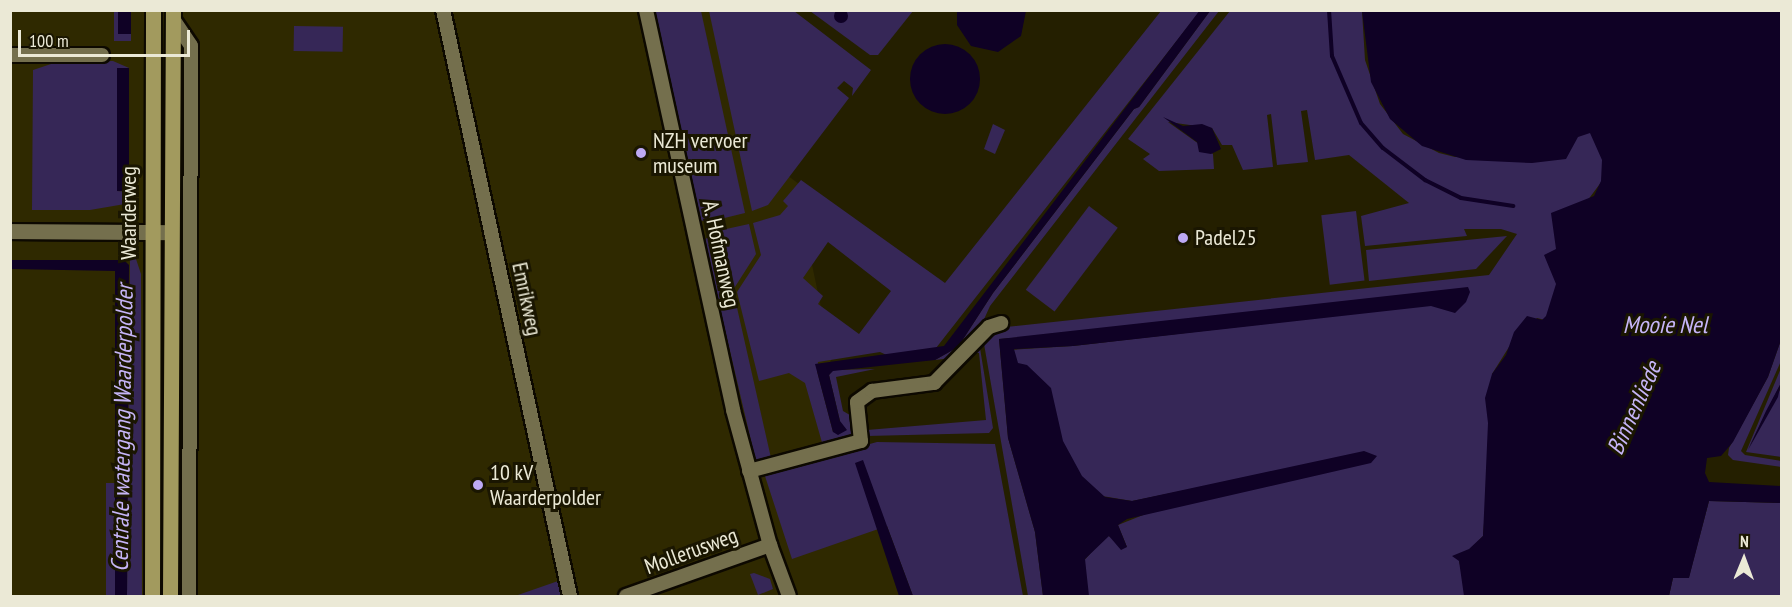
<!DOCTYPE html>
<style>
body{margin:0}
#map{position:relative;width:1792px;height:607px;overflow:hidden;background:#241f00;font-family:"PT Sans Narrow",sans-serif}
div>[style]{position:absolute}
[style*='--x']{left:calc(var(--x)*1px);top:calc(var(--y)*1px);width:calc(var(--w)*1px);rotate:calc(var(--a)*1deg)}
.built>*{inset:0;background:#2f2900}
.green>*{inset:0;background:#362757;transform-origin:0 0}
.water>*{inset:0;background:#0f0125;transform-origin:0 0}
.round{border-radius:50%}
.stream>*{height:4px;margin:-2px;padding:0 2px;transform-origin:2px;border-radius:2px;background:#0f0125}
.roads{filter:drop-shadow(2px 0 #0d0900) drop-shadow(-2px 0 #0d0900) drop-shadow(0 2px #0d0900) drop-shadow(0 -2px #0d0900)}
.street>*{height:14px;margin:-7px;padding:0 7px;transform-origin:7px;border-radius:7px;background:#746f4d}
.secondary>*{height:15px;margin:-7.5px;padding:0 7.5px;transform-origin:7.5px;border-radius:7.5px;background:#746f4d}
.primary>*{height:15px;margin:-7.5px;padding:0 7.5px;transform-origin:7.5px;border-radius:7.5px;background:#a29a5e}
.dots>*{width:16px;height:16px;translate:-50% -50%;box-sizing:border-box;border:3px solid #1a1601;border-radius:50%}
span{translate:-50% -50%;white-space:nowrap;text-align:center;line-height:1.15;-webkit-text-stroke:6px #1a1601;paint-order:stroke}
.poi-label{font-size:22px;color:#ebe9d6}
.left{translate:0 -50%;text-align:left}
.street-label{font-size:22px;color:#ebe9d6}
.water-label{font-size:24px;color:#c6b5f7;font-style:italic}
.frame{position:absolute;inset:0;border:12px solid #ebe9d6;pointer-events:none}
.north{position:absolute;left:1714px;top:529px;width:60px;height:60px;-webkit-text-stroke:4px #1a1601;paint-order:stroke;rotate:1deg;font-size:16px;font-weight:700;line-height:24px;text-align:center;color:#ebe9d6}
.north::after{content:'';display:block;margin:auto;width:21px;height:27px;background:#ebe9d6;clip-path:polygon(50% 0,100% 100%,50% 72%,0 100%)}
.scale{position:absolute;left:18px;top:30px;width:172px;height:27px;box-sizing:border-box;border:3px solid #ebe9d6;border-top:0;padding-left:8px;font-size:18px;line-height:21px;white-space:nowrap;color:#ebe9d6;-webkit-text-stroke:4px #1a1601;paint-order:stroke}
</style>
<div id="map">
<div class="built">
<i style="clip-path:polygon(10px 11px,752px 11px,787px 175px,799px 184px,797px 194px,832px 359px,824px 372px,904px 596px,11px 596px)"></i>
</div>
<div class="green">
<i style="clip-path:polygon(114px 11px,118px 11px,118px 34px,131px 34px,131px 41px,114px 41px)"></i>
<i style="clip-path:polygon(653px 11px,701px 11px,745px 213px,708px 222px,699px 220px)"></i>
<i style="clip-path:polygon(709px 11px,794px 11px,871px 70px,852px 96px,853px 88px,844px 81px,837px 88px,849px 98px,768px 205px,752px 211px)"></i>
<i style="clip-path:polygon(810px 11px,913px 11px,878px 55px,870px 55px)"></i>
<i style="clip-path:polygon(evenodd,1161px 11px,1200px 11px,936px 348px,891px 357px,880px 352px,818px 362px,817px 371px,833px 432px,840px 421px,829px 375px,833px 370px,875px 369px,836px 377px,843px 411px,855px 418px,854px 436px,823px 446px,805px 383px,789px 373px,759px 381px,737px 292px,761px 255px,753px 223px,780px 215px,788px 206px,783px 201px,801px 180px,945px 283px,1161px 11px,828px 242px,891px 291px,859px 334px,818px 304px,823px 296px,803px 278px,828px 242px)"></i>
<i style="clip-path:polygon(1210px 11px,1219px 11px,990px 306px,981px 326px,951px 358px,935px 360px,958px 347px,993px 293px,1134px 109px,1139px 107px)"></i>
<i style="clip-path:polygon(1230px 11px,1362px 11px,1365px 60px,1380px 104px,1403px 134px,1439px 153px,1455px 157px,1532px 159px,1589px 131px,1607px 153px,1602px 181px,1564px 232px,1561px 282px,1545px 320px,1537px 318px,1509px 347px,1492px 374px,1493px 408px,1483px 536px,1459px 561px,1468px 596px,1088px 596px,1080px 565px,1107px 535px,1127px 547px,1118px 525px,1226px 482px,1132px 501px,1096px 495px,1079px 479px,1010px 350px,1073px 346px,1419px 306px,999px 339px,1008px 438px,1035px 532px,1043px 596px,1028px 596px,984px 344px,984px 338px,997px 328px,1489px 275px,1517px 234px,1501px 229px,1464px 229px,1467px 236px,1365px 246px,1361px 216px,1409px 203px,1349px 155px,1315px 160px,1307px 110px,1301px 111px,1308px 162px,1277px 165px,1271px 114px,1267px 115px,1273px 167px,1243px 170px,1232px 145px,1222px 145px,1212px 128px,1168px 122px,1213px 154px,1214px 169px,1159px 171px,1143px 159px,1150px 154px,1128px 139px)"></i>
<i style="left:294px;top:26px;width:49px;height:25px;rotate:1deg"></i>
<i style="clip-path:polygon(113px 61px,129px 68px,117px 68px,117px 191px,128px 192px,125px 204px,90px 210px,32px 210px,33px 70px,57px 62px)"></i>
<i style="clip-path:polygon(993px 124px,1005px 130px,995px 154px,984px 149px)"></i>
<i style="left:1089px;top:206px;width:36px;height:105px;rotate:37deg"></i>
<i style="left:1356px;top:211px;width:70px;height:35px;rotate:83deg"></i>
<i style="clip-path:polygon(749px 224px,756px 254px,733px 290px,771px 458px,756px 462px,704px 240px,717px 231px)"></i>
<i style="clip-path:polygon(1507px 236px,1476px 269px,1369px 281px,1366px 250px)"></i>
<i style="clip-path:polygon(130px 256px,136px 259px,141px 274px,142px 596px,127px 596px)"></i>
<i style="clip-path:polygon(1781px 340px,1781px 361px,1741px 451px,1745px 455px,1781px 461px,1781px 467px,1733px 460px,1728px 455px,1729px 448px,1768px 377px)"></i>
<i style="clip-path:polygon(979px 342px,993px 428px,989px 433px,867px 436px,867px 430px,986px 420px,979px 353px,968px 353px)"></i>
<i style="clip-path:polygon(1781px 368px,1781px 383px,1748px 449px,1781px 388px,1781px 457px,1746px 452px)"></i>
<i style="clip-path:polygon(877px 442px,995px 444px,1023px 596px,913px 596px,887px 526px,792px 559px,764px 473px)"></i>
<i style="left:106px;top:483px;width:10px;height:113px"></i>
<i style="clip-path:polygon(1709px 501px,1781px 503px,1781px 596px,1669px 596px,1673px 578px,1689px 577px)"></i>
<i style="clip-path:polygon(754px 573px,770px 579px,773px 589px,758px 595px,750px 574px)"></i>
<i style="clip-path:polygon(561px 580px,565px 596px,515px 596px)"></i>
</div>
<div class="water">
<i class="round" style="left:834px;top:9px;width:14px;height:14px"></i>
<i style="clip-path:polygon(1200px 10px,1210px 11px,1139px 107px,1134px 109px,993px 293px,958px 347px,935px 360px,833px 371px,829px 375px,840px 421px,847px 430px,838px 435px,833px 432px,815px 364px,944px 346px)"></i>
<i style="left:118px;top:11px;width:13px;height:23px"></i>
<i style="clip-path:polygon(1026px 11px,1021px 36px,998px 52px,971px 46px,957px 25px,957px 11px)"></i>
<i style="clip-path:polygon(1362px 11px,1781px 11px,1781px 340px,1768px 377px,1733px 442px,1721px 456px,1707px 458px,1705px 473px,1709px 482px,1781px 486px,1781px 503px,1709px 501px,1689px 578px,1673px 578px,1669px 596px,1464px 596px,1459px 561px,1452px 556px,1469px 549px,1483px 536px,1488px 423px,1485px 398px,1492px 374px,1506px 355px,1514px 332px,1527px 316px,1542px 320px,1546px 316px,1556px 284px,1544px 255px,1556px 249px,1551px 213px,1594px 196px,1601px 181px,1602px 160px,1590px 133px,1578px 137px,1566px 159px,1532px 163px,1466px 160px,1422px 146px,1390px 119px,1371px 82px)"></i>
<i class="round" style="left:910px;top:44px;width:70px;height:70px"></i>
<i style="left:117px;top:68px;width:12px;height:123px"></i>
<i style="clip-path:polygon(1163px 117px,1183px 126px,1202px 124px,1212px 128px,1221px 149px,1211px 154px,1199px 152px,1197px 142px)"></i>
<i style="clip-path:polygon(11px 260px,124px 260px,129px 265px,127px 596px,115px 596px,115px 271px,11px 269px)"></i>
<i style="clip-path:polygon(1468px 287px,1470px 292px,1466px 302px,1455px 313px,1431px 306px,1073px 346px,1014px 349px,1018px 363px,1027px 365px,1051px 388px,1063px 441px,1082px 476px,1105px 497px,1132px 501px,1364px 451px,1377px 456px,1371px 463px,1127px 519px,1118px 525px,1127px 547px,1121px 550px,1109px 536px,1085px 559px,1089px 596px,1043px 596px,1035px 532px,1008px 438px,999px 339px)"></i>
<i style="clip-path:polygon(1781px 383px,1778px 397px,1748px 450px,1766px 411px)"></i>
<i style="clip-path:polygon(863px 460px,887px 526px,913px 596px,899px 596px,855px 463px)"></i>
</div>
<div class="stream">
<i style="--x:1329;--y:10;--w:46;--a:86.3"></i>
<i style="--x:1332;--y:56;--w:73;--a:66.6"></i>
<i style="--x:1361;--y:123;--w:33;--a:49"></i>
<i style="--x:1383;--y:148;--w:53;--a:37.3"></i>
<i style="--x:1425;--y:180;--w:40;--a:26.6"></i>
<i style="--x:1461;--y:198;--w:53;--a:8.7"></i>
</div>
<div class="roads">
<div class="street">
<i style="--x:443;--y:10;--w:600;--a:77.77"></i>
<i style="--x:646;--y:10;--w:409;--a:77.7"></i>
<i style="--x:733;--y:410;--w:140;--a:74.7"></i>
<i style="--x:770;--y:545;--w:54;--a:69.6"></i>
<i style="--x:173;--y:19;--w:32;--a:56"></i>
<i style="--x:191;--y:46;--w:550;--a:90.21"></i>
<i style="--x:10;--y:55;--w:92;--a:0"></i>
<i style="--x:749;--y:471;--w:116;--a:-15"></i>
<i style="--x:861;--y:441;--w:39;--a:-96"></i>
<i style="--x:857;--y:402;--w:19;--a:-36"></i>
<i style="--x:872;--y:391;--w:63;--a:-7.4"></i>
<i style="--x:934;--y:383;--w:78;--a:-45.5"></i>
<i style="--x:989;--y:327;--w:13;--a:-18"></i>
<i style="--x:626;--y:596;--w:153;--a:-19.5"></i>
</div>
<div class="secondary">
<i style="--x:10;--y:231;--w:161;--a:0.4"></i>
</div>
<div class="primary">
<i style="--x:152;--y:596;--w:586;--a:-89.9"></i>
<i style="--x:170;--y:596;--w:586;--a:-89.71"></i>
</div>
</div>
<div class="dots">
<i style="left:641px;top:153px;background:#bda9f5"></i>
<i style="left:1183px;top:238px;background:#bda9f5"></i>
<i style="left:478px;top:485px;background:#bda9f5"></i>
</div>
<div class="poi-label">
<span class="left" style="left:653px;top:153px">NZH vervoer<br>museum</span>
<span class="left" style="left:1195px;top:238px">Padel25</span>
<span class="left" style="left:490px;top:485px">10 kV<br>Waarderpolder</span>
</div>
<div class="street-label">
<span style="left:129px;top:213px;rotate:-90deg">Waarderweg</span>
<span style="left:721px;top:254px;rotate:78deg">A. Hofmanweg</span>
<span style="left:527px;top:299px;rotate:78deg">Emrikweg</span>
<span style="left:691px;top:551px;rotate:-20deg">Mollerusweg</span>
</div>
<div class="water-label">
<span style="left:1665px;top:325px">Mooie Nel</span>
<span style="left:1634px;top:408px;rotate:-66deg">Binnenliede</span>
<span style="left:122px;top:428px;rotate:-89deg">Centrale watergang Waarderpolder</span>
</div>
<div class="frame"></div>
<div class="north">N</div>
<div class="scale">100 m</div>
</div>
